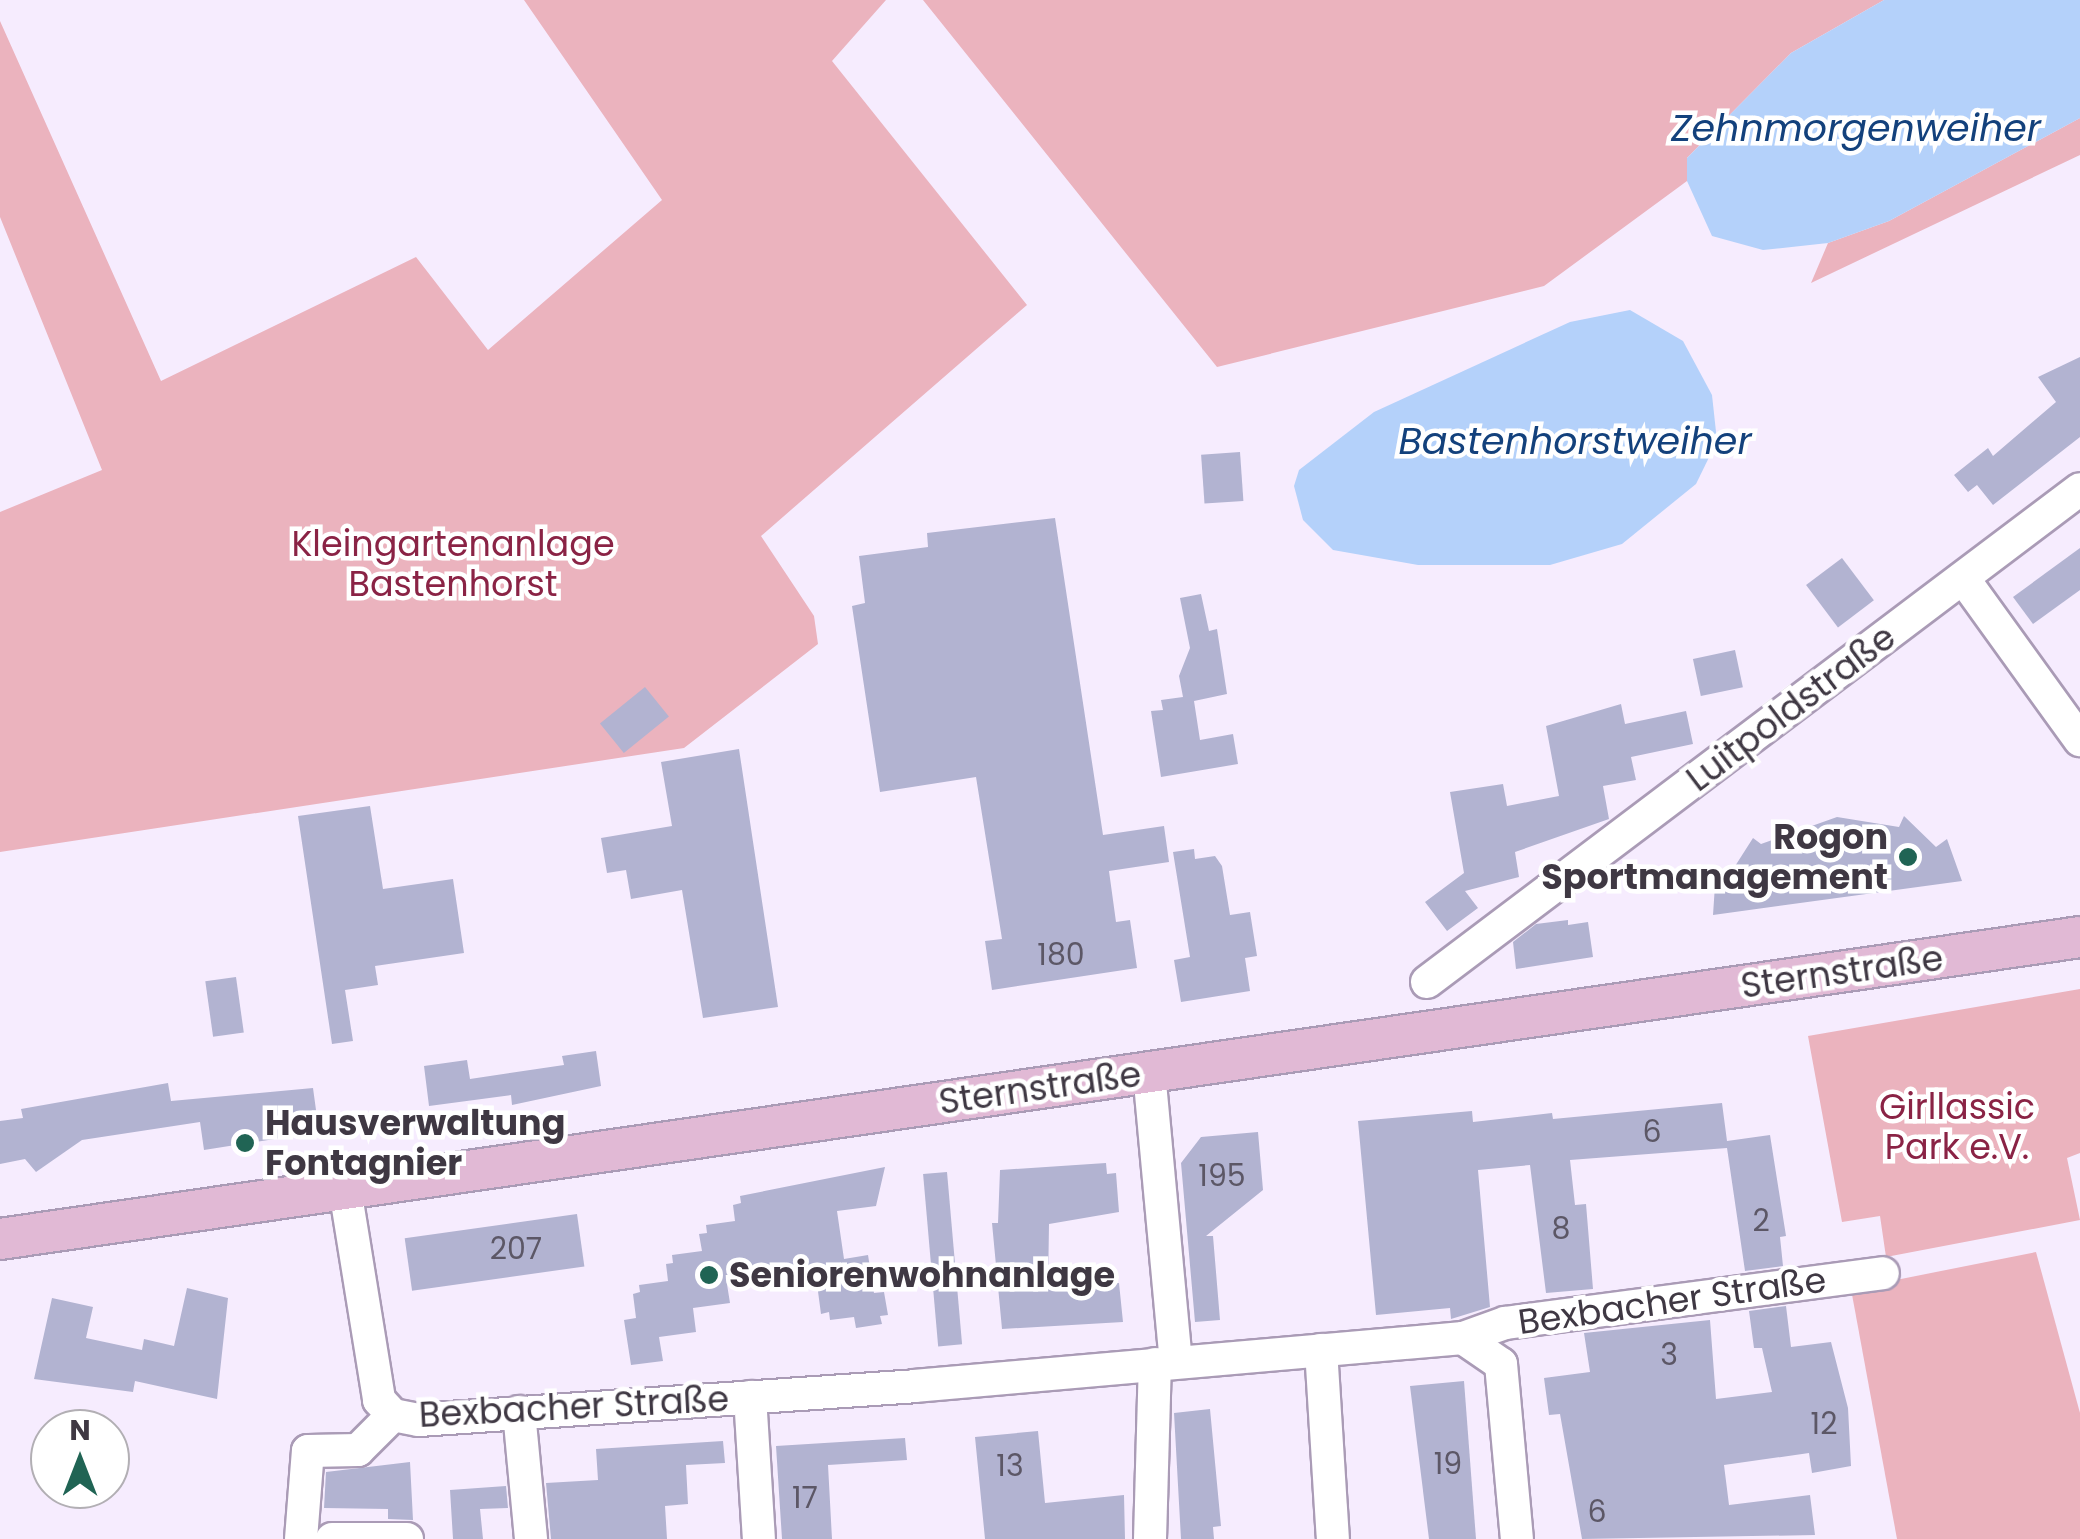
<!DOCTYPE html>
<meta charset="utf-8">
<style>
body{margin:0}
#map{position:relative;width:2080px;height:1539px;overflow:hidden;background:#f6ecfe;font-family:Poppins,sans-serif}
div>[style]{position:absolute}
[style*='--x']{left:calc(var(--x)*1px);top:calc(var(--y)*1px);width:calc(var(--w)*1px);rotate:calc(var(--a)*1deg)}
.green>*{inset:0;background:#ebb3be}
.water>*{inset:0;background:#b4d1fa}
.building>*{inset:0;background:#b2b3d1;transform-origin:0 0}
.roads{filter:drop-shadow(2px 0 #aa9bb6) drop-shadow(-2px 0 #aa9bb6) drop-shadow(0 2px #aa9bb6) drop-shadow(0 -2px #aa9bb6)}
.minor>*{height:32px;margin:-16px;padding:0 16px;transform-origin:16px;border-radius:16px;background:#fff}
.major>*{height:40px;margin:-20px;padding:0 20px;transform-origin:20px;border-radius:20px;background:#e1b9d5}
.dots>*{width:28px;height:28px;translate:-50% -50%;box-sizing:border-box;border:5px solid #fff;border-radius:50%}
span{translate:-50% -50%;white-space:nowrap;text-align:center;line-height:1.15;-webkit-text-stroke:9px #fff;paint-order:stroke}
.number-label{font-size:30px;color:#5c5766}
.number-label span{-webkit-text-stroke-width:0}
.park-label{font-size:35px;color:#8a2345}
.street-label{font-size:35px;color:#3f3843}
.poi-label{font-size:35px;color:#3f3843;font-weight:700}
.right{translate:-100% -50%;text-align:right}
.left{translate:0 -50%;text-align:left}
.water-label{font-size:38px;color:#13417c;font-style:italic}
.north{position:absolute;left:30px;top:1409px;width:100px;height:100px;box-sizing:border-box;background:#fff;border:2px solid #b2afb4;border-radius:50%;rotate:0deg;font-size:28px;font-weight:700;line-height:40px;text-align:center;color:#3f3843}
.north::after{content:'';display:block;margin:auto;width:35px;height:45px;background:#206454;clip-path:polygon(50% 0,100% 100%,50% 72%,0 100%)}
</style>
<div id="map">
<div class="green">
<i style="clip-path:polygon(524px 0,886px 0,832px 61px,1027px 305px,761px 536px,814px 616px,818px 644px,684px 748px,0 852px,0 512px,102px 470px,0 217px,0 21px,161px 381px,416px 257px,488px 350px,662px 200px)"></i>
<i style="clip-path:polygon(923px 0,1884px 0,1791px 53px,1687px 158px,1687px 181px,1544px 286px,1217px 367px)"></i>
<i style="clip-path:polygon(2080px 118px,2080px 155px,1811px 283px,1828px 243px,1889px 221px)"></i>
<i style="clip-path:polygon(2080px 989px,2080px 1153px,2067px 1158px,2080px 1220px,1886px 1257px,1880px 1216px,1842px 1222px,1808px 1036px)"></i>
<i style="clip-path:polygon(2036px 1252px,2080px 1413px,2080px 1539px,1897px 1539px,1851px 1289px)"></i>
</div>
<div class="water">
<i style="clip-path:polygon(1884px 0,2080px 0,2080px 118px,1889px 221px,1828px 243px,1763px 250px,1712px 236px,1687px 181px,1687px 158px,1791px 53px)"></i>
<i style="clip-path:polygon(1630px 310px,1683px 341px,1712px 395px,1717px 441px,1696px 484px,1622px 544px,1550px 565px,1418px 565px,1333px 550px,1303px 520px,1294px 486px,1299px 470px,1374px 412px,1570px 322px)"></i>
</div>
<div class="building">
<i style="clip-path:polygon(2080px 357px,2080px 437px,1993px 505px,1977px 485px,1968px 492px,1954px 475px,1988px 448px,1993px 456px,2056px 402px,2038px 377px)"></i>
<i style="left:1240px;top:452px;width:49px;height:39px;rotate:86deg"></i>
<i style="clip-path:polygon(1055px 518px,1103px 835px,1164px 826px,1169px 862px,1109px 871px,1116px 922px,1130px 920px,1137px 968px,992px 990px,985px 941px,1002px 939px,976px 777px,880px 792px,852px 606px,865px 603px,859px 556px,928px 547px,927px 533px)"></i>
<i style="clip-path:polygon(2080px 548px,2080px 590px,2033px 624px,2013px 597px)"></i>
<i style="left:1842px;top:558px;width:53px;height:45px;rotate:53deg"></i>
<i style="clip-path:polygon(1201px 594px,1209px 631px,1217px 629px,1227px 694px,1194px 701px,1200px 740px,1233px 734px,1238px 764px,1161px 777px,1151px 711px,1163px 710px,1161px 700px,1183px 697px,1179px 676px,1190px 648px,1180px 598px)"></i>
<i style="left:1735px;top:650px;width:38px;height:43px;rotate:78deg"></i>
<i style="left:645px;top:687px;width:38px;height:58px;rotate:51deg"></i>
<i style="clip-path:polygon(1621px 704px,1625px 724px,1686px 711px,1693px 744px,1631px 757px,1636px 780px,1603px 786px,1609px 819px,1515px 852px,1519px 877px,1465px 891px,1478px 908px,1447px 931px,1425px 902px,1464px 873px,1450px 792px,1503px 784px,1507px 806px,1559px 796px,1546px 726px)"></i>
<i style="clip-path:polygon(739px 749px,778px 1007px,703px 1018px,682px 890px,631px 899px,626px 870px,607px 873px,601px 838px,672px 826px,661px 762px)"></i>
<i style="clip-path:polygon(370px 806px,383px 889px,453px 879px,464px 953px,375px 966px,378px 985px,345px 990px,353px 1041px,332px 1044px,298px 816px)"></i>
<i style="clip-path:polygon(1904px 816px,1936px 847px,1947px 839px,1962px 881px,1713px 915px,1716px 870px,1730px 874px,1753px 838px,1761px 844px,1837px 817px,1899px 827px)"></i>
<i style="clip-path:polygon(1194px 849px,1195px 859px,1215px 856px,1222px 866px,1230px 915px,1250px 912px,1257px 956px,1245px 958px,1250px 991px,1181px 1002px,1174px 960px,1190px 957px,1173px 852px)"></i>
<i style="clip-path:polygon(1568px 920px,1568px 925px,1588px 922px,1593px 957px,1516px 969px,1513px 942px,1536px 924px)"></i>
<i style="left:236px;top:977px;width:56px;height:31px;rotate:82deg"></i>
<i style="clip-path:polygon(596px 1051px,601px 1086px,512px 1105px,511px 1095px,429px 1106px,424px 1066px,467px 1060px,470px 1079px,564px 1065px,562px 1056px)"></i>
<i style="clip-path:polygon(168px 1083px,171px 1101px,313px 1088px,319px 1132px,204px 1150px,200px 1122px,82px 1140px,36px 1172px,25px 1159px,0 1164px,0 1121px,23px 1118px,21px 1109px)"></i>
<i style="clip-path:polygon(1722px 1103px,1727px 1141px,1770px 1135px,1786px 1236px,1780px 1237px,1783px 1266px,1745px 1271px,1727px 1148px,1570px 1160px,1575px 1205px,1586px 1204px,1593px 1289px,1546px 1293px,1530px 1165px,1478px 1170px,1490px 1307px,1451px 1319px,1450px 1308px,1376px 1315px,1358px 1121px,1472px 1111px,1473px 1122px,1552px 1113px,1553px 1119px)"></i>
<i style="clip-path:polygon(1258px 1132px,1263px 1190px,1206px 1236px,1213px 1236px,1220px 1320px,1195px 1322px,1181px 1163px,1201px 1137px)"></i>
<i style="clip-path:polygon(1106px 1163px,1107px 1174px,1116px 1173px,1119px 1212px,1049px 1224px,1048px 1289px,1119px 1283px,1123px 1322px,1002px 1329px,992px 1223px,998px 1223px,1000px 1170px)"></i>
<i style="clip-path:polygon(885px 1167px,876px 1206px,837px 1211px,844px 1259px,868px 1255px,874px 1293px,884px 1292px,888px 1315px,880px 1316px,882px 1324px,856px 1328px,854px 1317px,830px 1320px,829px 1312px,821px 1314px,817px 1284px,801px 1286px,790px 1270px,726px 1278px,730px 1303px,693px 1308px,696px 1332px,659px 1337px,663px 1361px,631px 1365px,624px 1320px,636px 1318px,633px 1294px,640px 1292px,639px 1285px,668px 1281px,666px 1264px,673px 1263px,672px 1255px,702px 1251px,699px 1234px,707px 1233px,706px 1225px,735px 1221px,733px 1205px,741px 1203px,740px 1196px)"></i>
<i style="left:947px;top:1172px;width:173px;height:24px;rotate:85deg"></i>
<i style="left:577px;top:1214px;width:53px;height:174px;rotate:82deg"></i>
<i style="clip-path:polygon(187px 1288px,228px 1298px,217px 1399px,135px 1381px,133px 1392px,34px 1379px,52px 1298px,93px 1307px,86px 1338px,142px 1350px,144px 1339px,174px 1346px)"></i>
<i style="clip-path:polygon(1786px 1306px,1791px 1347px,1831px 1342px,1848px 1408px,1851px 1466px,1812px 1473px,1809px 1453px,1724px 1465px,1729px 1505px,1810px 1495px,1815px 1535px,1582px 1539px,1560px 1414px,1549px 1415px,1544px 1378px,1590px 1372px,1584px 1333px,1710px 1320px,1716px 1399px,1772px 1392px,1762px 1348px,1754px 1348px,1749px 1311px)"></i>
<i style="clip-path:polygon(1464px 1381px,1476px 1539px,1429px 1539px,1410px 1386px)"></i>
<i style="clip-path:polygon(1210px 1409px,1221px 1526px,1213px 1527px,1214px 1539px,1181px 1539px,1174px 1413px)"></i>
<i style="clip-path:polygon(1038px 1431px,1045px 1503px,1124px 1495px,1125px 1539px,985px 1539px,975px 1437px)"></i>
<i style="clip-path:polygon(905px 1438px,907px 1460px,828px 1465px,832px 1539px,782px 1539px,776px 1446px)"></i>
<i style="clip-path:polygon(723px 1441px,725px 1463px,686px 1465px,688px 1504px,665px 1506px,667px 1539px,551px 1539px,546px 1483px,598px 1480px,596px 1449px)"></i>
<i style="clip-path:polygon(410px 1462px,413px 1520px,388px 1519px,388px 1509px,324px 1508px,326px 1472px)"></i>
<i style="clip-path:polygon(506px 1486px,508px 1508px,480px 1509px,483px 1539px,453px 1539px,450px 1490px)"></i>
</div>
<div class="roads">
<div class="minor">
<i style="--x:1963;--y:578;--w:200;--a:54.2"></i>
<i style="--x:1427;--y:982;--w:818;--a:-37.05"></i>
<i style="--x:1149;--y:1072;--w:291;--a:84.7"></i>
<i style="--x:345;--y:1189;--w:214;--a:80.8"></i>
<i style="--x:379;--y:1400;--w:21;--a:47"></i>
<i style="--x:393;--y:1415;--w:26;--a:11"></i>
<i style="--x:419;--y:1420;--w:496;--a:-3.9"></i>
<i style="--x:914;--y:1386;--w:551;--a:-5"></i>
<i style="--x:1463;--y:1338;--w:46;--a:34.4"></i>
<i style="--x:1501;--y:1364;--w:176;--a:84.8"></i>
<i style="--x:1463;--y:1338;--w:45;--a:-19.7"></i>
<i style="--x:1505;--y:1323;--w:381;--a:-7.5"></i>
<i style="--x:1321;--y:1350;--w:189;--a:86.4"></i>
<i style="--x:750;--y:1397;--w:142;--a:86.4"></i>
<i style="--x:519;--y:1412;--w:128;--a:84.6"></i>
<i style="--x:301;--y:1539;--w:88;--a:-85.5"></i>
<i style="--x:308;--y:1451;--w:50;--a:-1.1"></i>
<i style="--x:358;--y:1450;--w:49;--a:-45"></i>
<i style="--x:332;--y:1539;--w:75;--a:0"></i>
<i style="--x:1150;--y:1539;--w:175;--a:-88.4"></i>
</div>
<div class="major">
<i style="--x:0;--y:1239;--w:2102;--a:-8.26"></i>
</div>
</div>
<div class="dots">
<i style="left:1908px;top:857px;background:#206454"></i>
<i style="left:245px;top:1143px;background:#206454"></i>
<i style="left:709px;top:1275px;background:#206454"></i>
</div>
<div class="number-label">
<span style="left:1061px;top:955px">180</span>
<span style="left:1652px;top:1132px">6</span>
<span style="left:1222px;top:1176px">195</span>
<span style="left:1761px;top:1221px">2</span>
<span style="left:1561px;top:1229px">8</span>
<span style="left:516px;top:1249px">207</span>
<span style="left:1669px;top:1355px">3</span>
<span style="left:1824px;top:1424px">12</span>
<span style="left:1448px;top:1464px">19</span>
<span style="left:1010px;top:1466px">13</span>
<span style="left:805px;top:1498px">17</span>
<span style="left:1597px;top:1512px">6</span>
</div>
<div class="park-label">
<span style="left:453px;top:564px">Kleingartenanlage<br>Bastenhorst</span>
<span style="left:1957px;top:1127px">Girllassic<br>Park e.V.</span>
</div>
<div class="street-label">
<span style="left:1791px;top:708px;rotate:-37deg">Luitpoldstraße</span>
<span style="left:1842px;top:972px;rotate:-8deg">Sternstraße</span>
<span style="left:1040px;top:1088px;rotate:-8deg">Sternstraße</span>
<span style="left:1672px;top:1301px;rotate:-8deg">Bexbacher Straße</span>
<span style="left:574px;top:1407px;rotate:-3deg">Bexbacher Straße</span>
</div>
<div class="poi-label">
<span class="right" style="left:1888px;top:857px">Rogon<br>Sportmanagement</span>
<span class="left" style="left:265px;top:1143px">Hausverwaltung<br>Fontagnier</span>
<span class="left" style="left:729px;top:1275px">Seniorenwohnanlage</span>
</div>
<div class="water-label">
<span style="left:1856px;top:128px">Zehnmorgenweiher</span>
<span style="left:1575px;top:441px">Bastenhorstweiher</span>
</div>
<div class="north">N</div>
</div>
